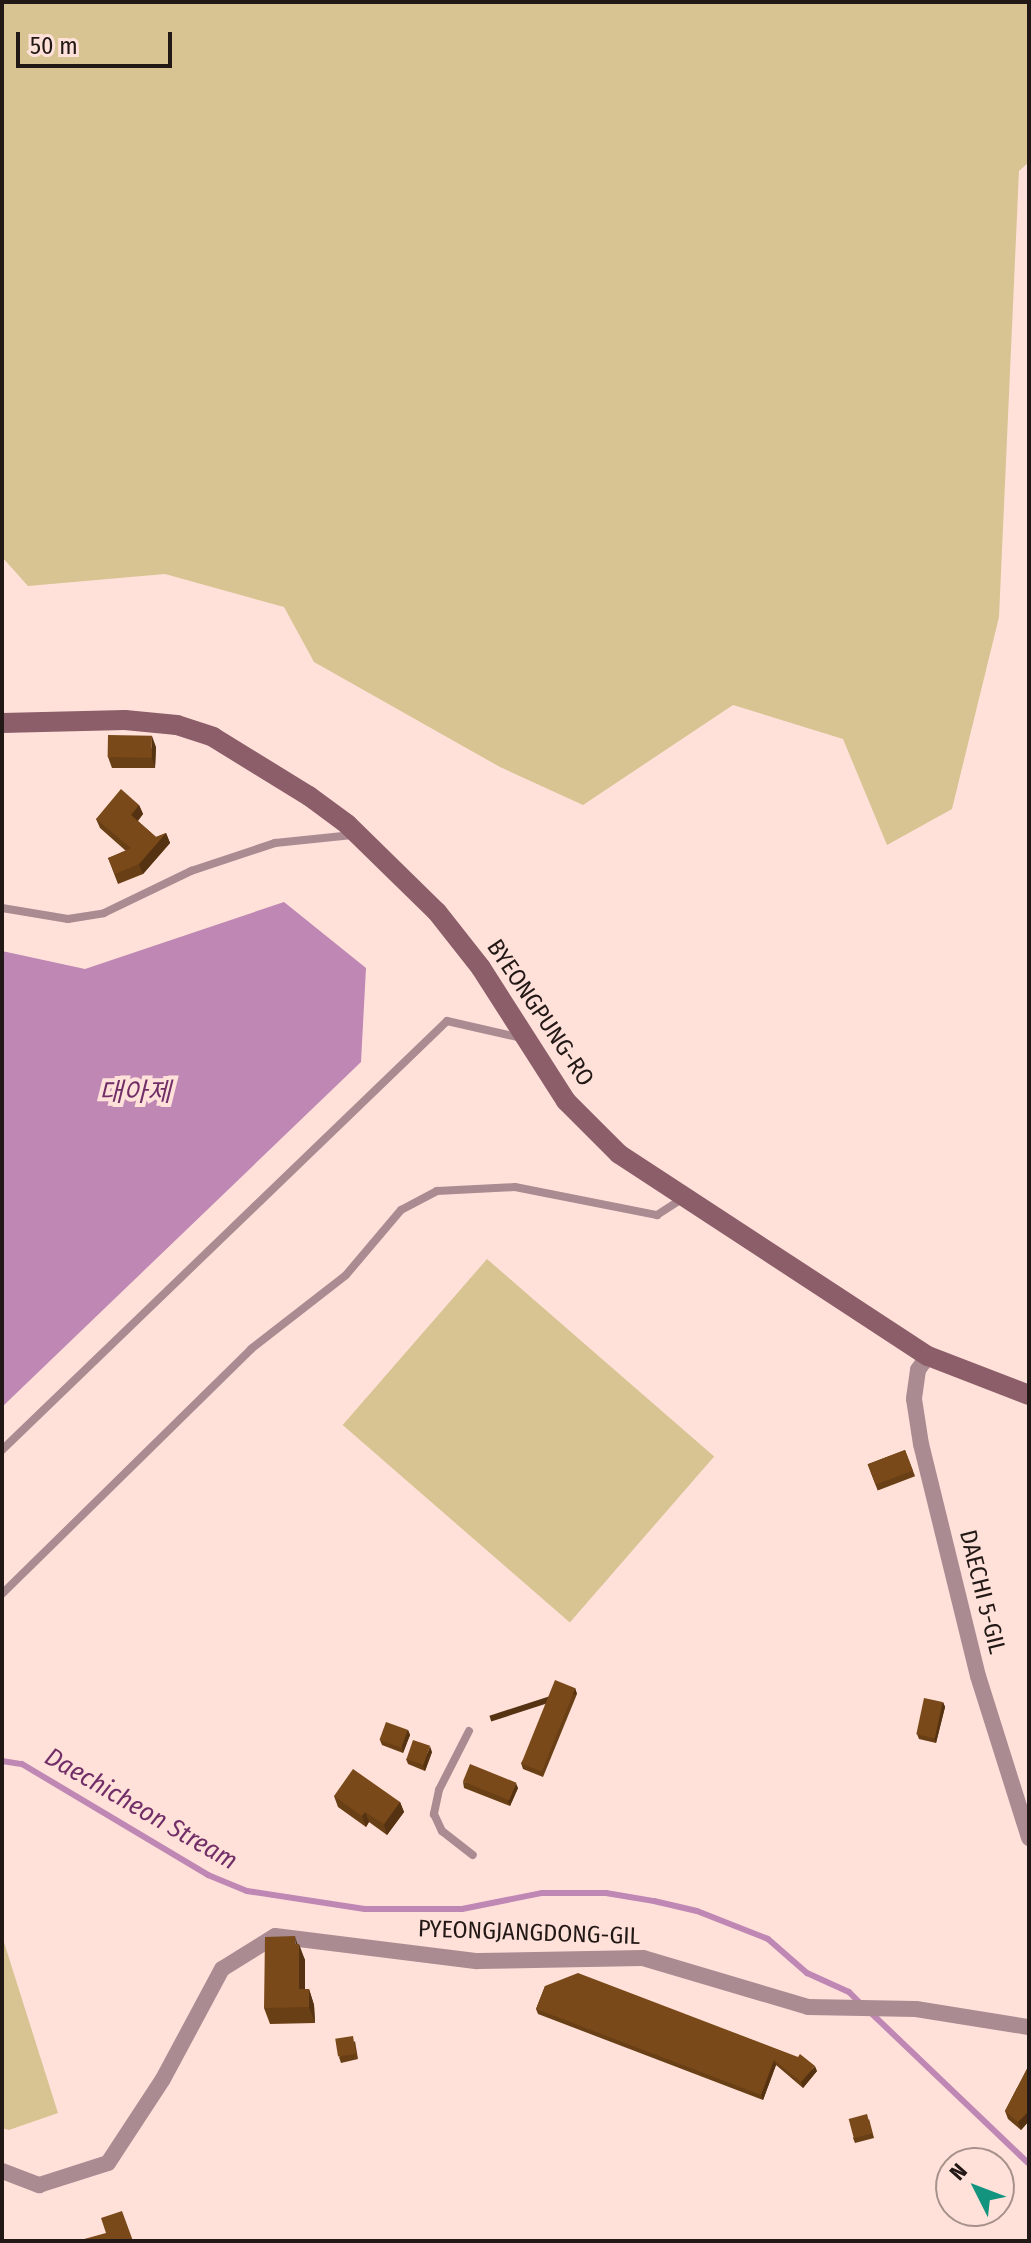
<!DOCTYPE html>
<meta charset="utf-8">
<style>
body{margin:0}
#map{position:relative;width:1031px;height:2243px;overflow:hidden;background:#ffe1da;font-family:"Fira Sans Condensed","Noto Sans KR",sans-serif}
div>[style]{position:absolute}
[style*='--x']{left:calc(var(--x)*1px);top:calc(var(--y)*1px);width:calc(var(--w)*1px);rotate:calc(var(--a)*1deg)}
.green>*{inset:0;background:#d7c492;transform-origin:0 0}
.water>*{inset:0;background:#bf87b4}
.stream>*{height:6px;margin:-3px;padding:0 3px;transform-origin:3px;border-radius:3px;background:#bf87b4}
.service>*{height:8px;margin:-4px;padding:0 4px;transform-origin:4px;border-radius:4px;background:#ab8b92}
.minor>*{height:16px;margin:-8px;padding:0 8px;transform-origin:8px;border-radius:8px;background:#ab8b92}
.secondary>*{height:20px;margin:-10px;padding:0 10px;transform-origin:10px;border-radius:10px;background:#8c5e6a}
.wall>*{inset:0;background:#693f16;transform-origin:0 0}
.shaded-wall>*{inset:0;background:#553312;transform-origin:0 0}
.building>*{inset:0;background:#7a4919;transform-origin:0 0}
span{translate:-50% -50%;white-space:nowrap;text-align:center;line-height:1.15;-webkit-text-stroke:8px #ffe1da;paint-order:stroke}
.street-label{font-size:24px;color:#221815}
.water-label{font-size:26px;color:#712e67;font-style:italic}
.frame{position:absolute;inset:0;border:4px solid #221815;pointer-events:none}
.north{position:absolute;left:935px;top:2147px;width:80px;height:80px;box-sizing:border-box;background:#ffe1da;border:2px solid #a7918b;border-radius:50%;rotate:312deg;font-size:22px;font-weight:700;line-height:32px;text-align:center;color:#221815}
.north::after{content:'';display:block;margin:auto;width:28px;height:36px;background:#12947e;clip-path:polygon(50% 0,100% 100%,50% 72%,0 100%)}
.scale{position:absolute;left:16px;top:32px;width:156px;height:36px;box-sizing:border-box;border:4px solid #221815;border-top:0;padding-left:10px;font-size:24px;line-height:28px;white-space:nowrap;color:#221815;-webkit-text-stroke:6px #ffe1da;paint-order:stroke}
</style>
<div id="map">
<div class="green">
<i style="clip-path:polygon(2px 2px,1029px 2px,1029px 162px,1019px 171px,999px 617px,952px 809px,887px 845px,843px 739px,733px 705px,583px 805px,500px 767px,314px 662px,284px 607px,165px 574px,28px 586px,2px 557px)"></i>
<i style="left:487px;top:1259px;width:301px;height:220px;rotate:41deg"></i>
<i style="clip-path:polygon(2px 1936px,58px 2113px,9px 2130px,2px 2128px)"></i>
</div>
<div class="water">
<i style="clip-path:polygon(284px 902px,366px 968px,361px 1062px,2px 1407px,2px 951px,85px 969px)"></i>
</div>
<div class="stream">
<i style="--x:2;--y:1761;--w:20;--a:9"></i>
<i style="--x:22;--y:1764;--w:217;--a:30.8"></i>
<i style="--x:208;--y:1875;--w:42;--a:22.3"></i>
<i style="--x:247;--y:1891;--w:119;--a:8.7"></i>
<i style="--x:365;--y:1909;--w:97;--a:0"></i>
<i style="--x:462;--y:1909;--w:82;--a:-11.3"></i>
<i style="--x:542;--y:1893;--w:64;--a:0"></i>
<i style="--x:606;--y:1893;--w:49;--a:9.5"></i>
<i style="--x:654;--y:1901;--w:44;--a:13.1"></i>
<i style="--x:697;--y:1911;--w:76;--a:21.5"></i>
<i style="--x:768;--y:1939;--w:52;--a:41.1"></i>
<i style="--x:807;--y:1973;--w:46;--a:24.3"></i>
<i style="--x:849;--y:1992;--w:17;--a:45"></i>
<i style="--x:869;--y:2011;--w:221;--a:43.7"></i>
</div>
<div class="service">
<i style="--x:2;--y:908;--w:67;--a:9.5"></i>
<i style="--x:68;--y:919;--w:36;--a:-9"></i>
<i style="--x:104;--y:913;--w:97;--a:-25.8"></i>
<i style="--x:191;--y:871;--w:89;--a:-18.4"></i>
<i style="--x:275;--y:843;--w:78;--a:-5.9"></i>
<i style="--x:2;--y:1450;--w:618;--a:-43.95"></i>
<i style="--x:447;--y:1021;--w:76;--a:12.9"></i>
<i style="--x:2;--y:1594;--w:349;--a:-44.5"></i>
<i style="--x:251;--y:1349;--w:120;--a:-37.9"></i>
<i style="--x:346;--y:1275;--w:85;--a:-49.8"></i>
<i style="--x:401;--y:1210;--w:41;--a:-27.8"></i>
<i style="--x:437;--y:1191;--w:78;--a:-2.9"></i>
<i style="--x:515;--y:1187;--w:145;--a:11.2"></i>
<i style="--x:657;--y:1215;--w:33;--a:-33"></i>
<i style="--x:469;--y:1731;--w:66;--a:117"></i>
<i style="--x:439;--y:1790;--w:25;--a:102"></i>
<i style="--x:434;--y:1814;--w:19;--a:65"></i>
<i style="--x:442;--y:1831;--w:39;--a:38"></i>
</div>
<div class="minor">
<i style="--x:928;--y:1356;--w:17;--a:126"></i>
<i style="--x:918;--y:1370;--w:29;--a:98"></i>
<i style="--x:914;--y:1399;--w:46;--a:81.2"></i>
<i style="--x:921;--y:1444;--w:239;--a:76.2"></i>
<i style="--x:978;--y:1676;--w:170;--a:72.5"></i>
<i style="--x:2;--y:2171;--w:40;--a:21"></i>
<i style="--x:39;--y:2185;--w:72;--a:-17.7"></i>
<i style="--x:108;--y:2163;--w:100;--a:-56.8"></i>
<i style="--x:163;--y:2079;--w:125;--a:-61.8"></i>
<i style="--x:222;--y:1969;--w:62;--a:-31.9"></i>
<i style="--x:275;--y:1936;--w:204;--a:7.1"></i>
<i style="--x:477;--y:1961;--w:166;--a:-1"></i>
<i style="--x:643;--y:1958;--w:172;--a:16.5"></i>
<i style="--x:808;--y:2007;--w:108;--a:1.1"></i>
<i style="--x:916;--y:2009;--w:114;--a:9.1"></i>
</div>
<div class="secondary">
<i style="--x:2;--y:723;--w:123;--a:-1.4"></i>
<i style="--x:125;--y:720;--w:52;--a:5.5"></i>
<i style="--x:177;--y:725;--w:38;--a:18"></i>
<i style="--x:213;--y:737;--w:113;--a:31.6"></i>
<i style="--x:309;--y:796;--w:47;--a:36.4"></i>
<i style="--x:347;--y:824;--w:126;--a:44.4"></i>
<i style="--x:437;--y:912;--w:71;--a:51.8"></i>
<i style="--x:481;--y:968;--w:158;--a:57.4"></i>
<i style="--x:566;--y:1101;--w:75;--a:45"></i>
<i style="--x:619;--y:1154;--w:369;--a:33.2"></i>
<i style="--x:928;--y:1356;--w:108;--a:21.1"></i>
</div>
<div class="wall">
<i style="clip-path:polygon(156px 747px,155px 768px,112px 768px,108px 757px)"></i>
<i style="clip-path:polygon(139px 805px,143px 814px,138px 821px,156px 837px,166px 833px,170px 843px,143px 874px,118px 884px,108px 858px,126px 851px,100px 828px,96px 819px)"></i>
<i style="left:905px;top:1450px;width:28px;height:40px;rotate:69deg"></i>
<i style="clip-path:polygon(575px 1688px,577px 1694px,543px 1777px,523px 1769px,521px 1763px)"></i>
<i style="clip-path:polygon(943px 1702px,945px 1707px,936px 1743px,919px 1739px,917px 1734px)"></i>
<i style="clip-path:polygon(408px 1730px,410px 1735px,403px 1753px,382px 1745px,380px 1740px)"></i>
<i style="clip-path:polygon(432px 1752px,425px 1771px,408px 1764px,406px 1759px)"></i>
<i style="clip-path:polygon(463px 1782px,518px 1788px,510px 1806px,464px 1788px)"></i>
<i style="clip-path:polygon(334px 1796px,400px 1802px,404px 1812px,387px 1835px,369px 1822px,366px 1827px,338px 1807px)"></i>
<i style="clip-path:polygon(297px 1944px,305px 1960px,305px 1989px,309px 1989px,314px 2005px,315px 2023px,270px 2024px,264px 2008px)"></i>
<i style="clip-path:polygon(545px 1986px,817px 2071px,803px 2088px,776px 2065px,763px 2100px,538px 2014px,536px 2009px)"></i>
<i style="clip-path:polygon(355px 2041px,358px 2059px,341px 2063px,339px 2057px)"></i>
<i style="clip-path:polygon(1029px 2065px,1029px 2121px,1021px 2130px,1008px 2119px,1005px 2111px)"></i>
<i style="clip-path:polygon(869px 2119px,874px 2138px,855px 2143px,853px 2138px)"></i>
</div>
<div class="shaded-wall">
<i style="clip-path:polygon(152px 736px,156px 747px,155px 768px,152px 758px)"></i>
<i style="clip-path:polygon(139px 805px,143px 814px,134px 825px,131px 815px)"></i>
<i style="clip-path:polygon(166px 833px,170px 843px,143px 874px,139px 864px)"></i>
<i style="left:575px;top:1688px;width:6px;height:90px;rotate:72deg"></i>
<i style="clip-path:polygon(943px 1702px,945px 1707px,936px 1743px,934px 1738px)"></i>
<i style="clip-path:polygon(408px 1730px,410px 1735px,403px 1753px,402px 1747px)"></i>
<i style="clip-path:polygon(430px 1746px,432px 1752px,425px 1771px,423px 1765px)"></i>
<i style="clip-path:polygon(516px 1783px,518px 1788px,510px 1806px,508px 1801px)"></i>
<i style="clip-path:polygon(400px 1802px,404px 1812px,387px 1835px,384px 1824px)"></i>
<i style="clip-path:polygon(365px 1812px,369px 1822px,366px 1827px,362px 1816px)"></i>
<i style="clip-path:polygon(295px 1936px,299px 1949px,299px 1944px,305px 1960px,305px 2005px,299px 1989px)"></i>
<i style="clip-path:polygon(309px 1989px,314px 2005px,315px 2023px,309px 2007px)"></i>
<i style="clip-path:polygon(774px 2060px,776px 2065px,763px 2100px,761px 2095px)"></i>
<i style="clip-path:polygon(815px 2066px,817px 2071px,803px 2088px,801px 2082px)"></i>
<i style="clip-path:polygon(1028px 2111px,1029px 2121px,1021px 2130px,1018px 2122px)"></i>
</div>
<div class="building">
<i style="left:108px;top:735px;width:44px;height:22px;rotate:1deg"></i>
<i style="clip-path:polygon(121px 789px,139px 805px,131px 815px,156px 837px,166px 833px,139px 864px,115px 874px,108px 858px,131px 848px,96px 819px)"></i>
<i style="left:905px;top:1450px;width:22px;height:40px;rotate:69deg"></i>
<i style="left:555px;top:1680px;width:22px;height:90px;rotate:22deg"></i>
<i style="left:924px;top:1698px;width:19px;height:37px;rotate:12deg"></i>
<i style="left:386px;top:1722px;width:23px;height:19px;rotate:20deg"></i>
<i style="left:413px;top:1740px;width:18px;height:20px;rotate:19deg"></i>
<i style="left:470px;top:1764px;width:50px;height:19px;rotate:22deg"></i>
<i style="clip-path:polygon(353px 1769px,400px 1802px,384px 1824px,365px 1812px,362px 1816px,334px 1796px)"></i>
<i style="clip-path:polygon(295px 1936px,295px 1944px,299px 1944px,299px 1989px,309px 1989px,309px 2007px,264px 2008px,265px 1937px)"></i>
<i style="clip-path:polygon(578px 1973px,798px 2057px,800px 2054px,815px 2066px,801px 2082px,774px 2060px,761px 2095px,536px 2009px,545px 1986px)"></i>
<i style="left:353px;top:2036px;width:18px;height:18px;rotate:81deg"></i>
<i style="clip-path:polygon(1029px 2065px,1029px 2111px,1018px 2122px,1005px 2111px)"></i>
<i style="left:867px;top:2114px;width:20px;height:19px;rotate:75deg"></i>
<i style="clip-path:polygon(122px 2211px,133px 2241px,77px 2241px,106px 2233px,101px 2218px)"></i>
</div>
<div class="street-label">
<span style="left:540px;top:1013px;rotate:56deg">BYEONGPUNG-RO</span>
<span style="left:982px;top:1592px;rotate:76deg">DAECHI 5-GIL</span>
<span style="left:529px;top:1933px;rotate:2deg">PYEONGJANGDONG-GIL</span>
</div>
<div class="water-label">
<span style="left:135px;top:1093px">대아제</span>
<span style="left:141px;top:1809px;rotate:30deg">Daechicheon Stream</span>
</div>
<div class="frame"></div>
<div class="north">N</div>
<div class="scale">50 m</div>
</div>
